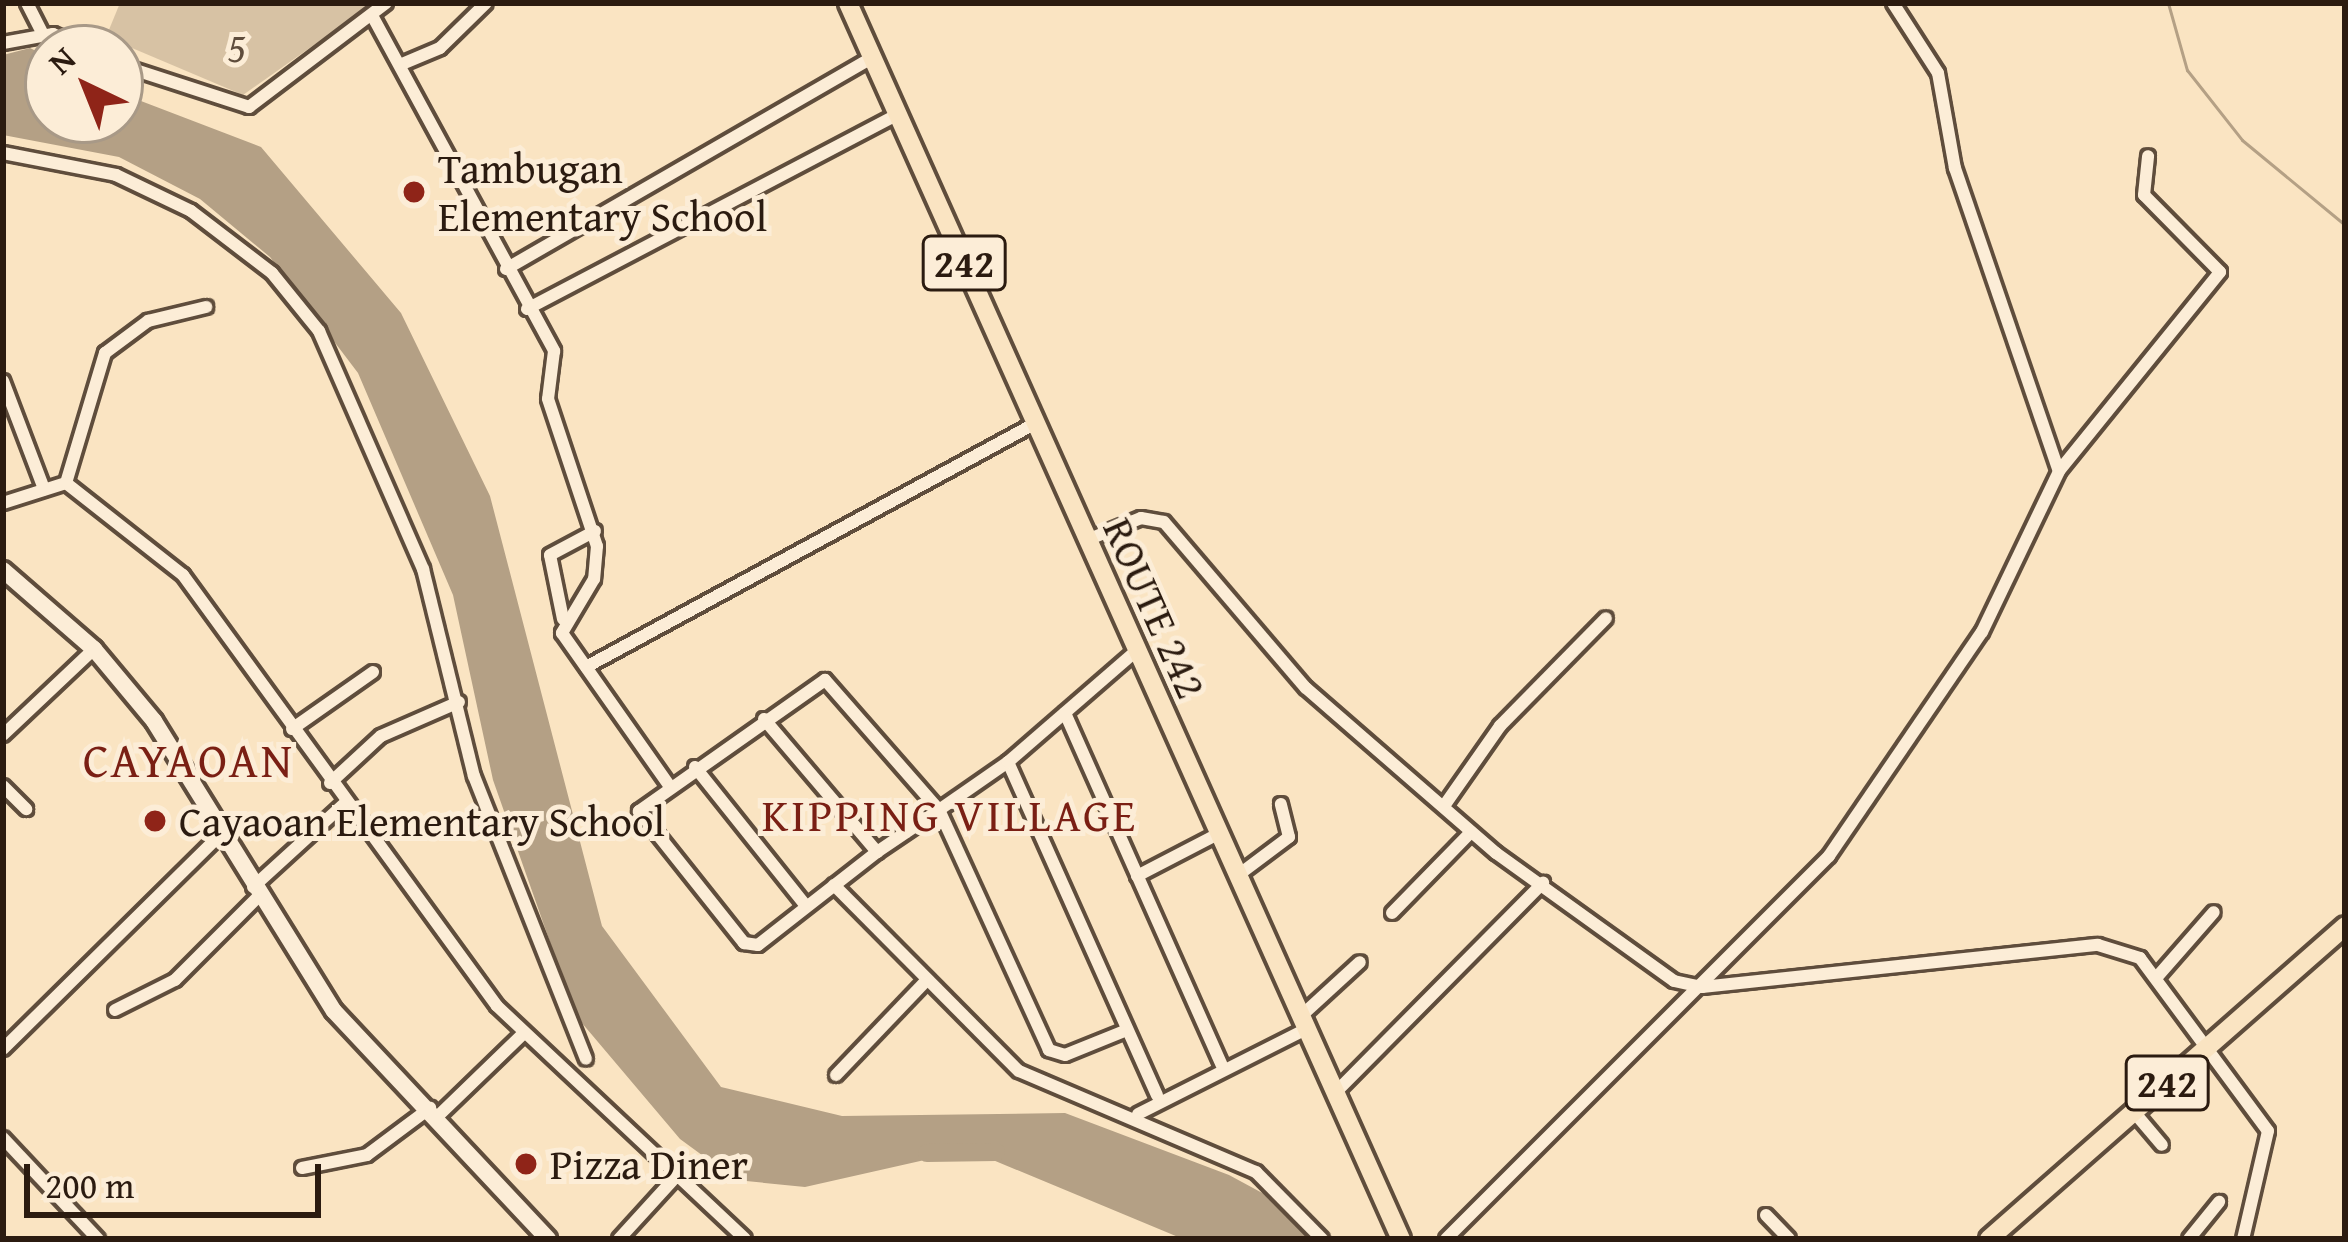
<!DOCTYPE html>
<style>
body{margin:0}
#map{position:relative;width:2348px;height:1242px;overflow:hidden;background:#fae4c2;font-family:"Gentium Book Plus",serif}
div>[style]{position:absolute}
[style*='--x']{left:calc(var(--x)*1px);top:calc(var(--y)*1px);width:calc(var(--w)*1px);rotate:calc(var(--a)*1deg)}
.green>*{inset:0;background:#d7c2a4}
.water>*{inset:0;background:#b4a085}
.stream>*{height:3px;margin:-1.5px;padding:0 1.5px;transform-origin:1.5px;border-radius:1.5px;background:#b4a085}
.river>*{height:18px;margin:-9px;padding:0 9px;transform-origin:9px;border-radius:9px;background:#b4a085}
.roads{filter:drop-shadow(3px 0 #5f4d3c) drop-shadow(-3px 0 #5f4d3c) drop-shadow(0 3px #5f4d3c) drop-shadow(0 -3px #5f4d3c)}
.street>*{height:12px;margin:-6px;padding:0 6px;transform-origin:6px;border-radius:6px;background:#fcedd7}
.secondary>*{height:16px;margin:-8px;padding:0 8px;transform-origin:8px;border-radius:8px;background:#fcedd7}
.primary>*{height:18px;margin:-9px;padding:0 9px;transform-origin:9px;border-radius:9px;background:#fae4c2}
.dots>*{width:33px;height:33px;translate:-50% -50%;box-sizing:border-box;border:6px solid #fcedd7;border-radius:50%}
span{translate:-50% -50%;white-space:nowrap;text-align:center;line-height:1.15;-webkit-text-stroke:10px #fcedd7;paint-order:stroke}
.shield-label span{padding:3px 9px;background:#fcedd7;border:3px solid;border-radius:9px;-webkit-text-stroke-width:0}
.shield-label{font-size:39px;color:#2b1b10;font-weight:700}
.park-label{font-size:42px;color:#5f4d3c;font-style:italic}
.poi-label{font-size:42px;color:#2b1b10}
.left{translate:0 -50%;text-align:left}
.street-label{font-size:42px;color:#2b1b10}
.neighbourhood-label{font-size:45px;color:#7a1f14;letter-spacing:3px}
.quarter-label{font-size:48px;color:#7a1f14;letter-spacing:3px}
.frame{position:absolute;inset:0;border:6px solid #2b1b10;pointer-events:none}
.north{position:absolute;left:24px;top:24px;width:120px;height:120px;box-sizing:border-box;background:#fcedd7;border:3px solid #a89987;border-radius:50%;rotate:317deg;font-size:33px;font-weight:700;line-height:48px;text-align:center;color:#2b1b10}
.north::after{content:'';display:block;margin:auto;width:42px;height:54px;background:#8f2418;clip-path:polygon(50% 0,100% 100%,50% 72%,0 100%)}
.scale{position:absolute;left:24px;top:1164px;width:297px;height:54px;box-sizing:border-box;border:6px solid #2b1b10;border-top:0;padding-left:15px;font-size:36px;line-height:42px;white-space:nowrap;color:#2b1b10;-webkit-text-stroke:9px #fcedd7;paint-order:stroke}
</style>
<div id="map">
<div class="green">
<i style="clip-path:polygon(120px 3px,372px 3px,372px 4px,243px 95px,106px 37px)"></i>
</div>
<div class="water">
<i style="clip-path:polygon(30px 48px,48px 57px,48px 120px,120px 120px,120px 93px,261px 147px,401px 313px,490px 496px,602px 926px,721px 1087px,842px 1116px,1065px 1113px,1229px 1175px,1299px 1213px,1317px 1239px,1183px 1239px,969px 1150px,805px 1187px,736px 1180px,680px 1139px,576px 1016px,493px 780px,453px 595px,358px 373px,270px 257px,200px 199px,119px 157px,3px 135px,3px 55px)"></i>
</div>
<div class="stream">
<i style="--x:2168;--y:3;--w:70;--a:74.2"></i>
<i style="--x:2187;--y:70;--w:89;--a:51.8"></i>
<i style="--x:2242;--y:140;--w:134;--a:39.5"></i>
</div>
<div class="river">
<i style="--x:927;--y:1153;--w:69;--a:-0.8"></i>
</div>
<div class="roads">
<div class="street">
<i style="--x:27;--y:3;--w:37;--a:63"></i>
<i style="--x:1893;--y:3;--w:83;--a:57.3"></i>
<i style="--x:1938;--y:73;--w:97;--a:79.9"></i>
<i style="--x:1955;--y:168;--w:320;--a:71.1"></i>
<i style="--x:374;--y:19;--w:378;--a:61.5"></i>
<i style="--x:554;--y:351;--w:48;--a:97.1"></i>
<i style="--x:548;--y:399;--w:155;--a:71.6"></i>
<i style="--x:597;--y:546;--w:33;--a:95"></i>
<i style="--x:594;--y:579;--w:63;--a:120.7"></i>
<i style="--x:562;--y:633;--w:184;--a:54.9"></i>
<i style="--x:3;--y:43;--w:51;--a:-10.2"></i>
<i style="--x:53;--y:34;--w:38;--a:22"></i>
<i style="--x:402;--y:64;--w:41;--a:-22.8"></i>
<i style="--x:440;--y:48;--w:64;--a:-44.4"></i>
<i style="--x:120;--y:65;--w:136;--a:18"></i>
<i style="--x:249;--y:107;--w:172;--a:-37.2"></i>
<i style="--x:3;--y:153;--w:115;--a:11"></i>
<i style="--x:116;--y:175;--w:83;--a:25.6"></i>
<i style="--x:191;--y:211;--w:102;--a:37.4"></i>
<i style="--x:272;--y:273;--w:75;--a:51"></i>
<i style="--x:319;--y:331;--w:260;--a:66.4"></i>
<i style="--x:423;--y:569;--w:213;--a:76.2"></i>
<i style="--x:474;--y:776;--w:304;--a:68.4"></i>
<i style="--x:506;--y:269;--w:424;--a:-30"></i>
<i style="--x:527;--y:309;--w:420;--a:-27.7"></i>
<i style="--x:3;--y:381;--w:116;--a:69.2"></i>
<i style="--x:66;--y:483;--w:136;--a:-73.3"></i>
<i style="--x:105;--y:353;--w:54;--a:-36.7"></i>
<i style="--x:148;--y:321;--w:60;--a:-13.6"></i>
<i style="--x:3;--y:503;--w:66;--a:-17.6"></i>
<i style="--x:66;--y:483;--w:149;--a:38.2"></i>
<i style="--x:183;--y:575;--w:533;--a:53.93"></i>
<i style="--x:497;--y:1006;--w:340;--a:43.2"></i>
<i style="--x:1087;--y:540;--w:58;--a:-22.2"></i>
<i style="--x:1141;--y:518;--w:23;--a:10"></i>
<i style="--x:1164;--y:522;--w:218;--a:49.5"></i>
<i style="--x:1306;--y:688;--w:252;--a:41"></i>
<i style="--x:1496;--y:853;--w:219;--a:35.7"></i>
<i style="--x:1674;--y:981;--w:29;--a:12"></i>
<i style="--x:1702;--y:987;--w:398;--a:-6.1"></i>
<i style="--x:2098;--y:945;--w:44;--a:17.2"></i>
<i style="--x:2140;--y:958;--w:215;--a:53.5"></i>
<i style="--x:2268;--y:1131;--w:111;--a:103"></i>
<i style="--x:563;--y:619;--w:65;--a:-101.5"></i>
<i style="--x:550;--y:555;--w:51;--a:-28.1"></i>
<i style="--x:586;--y:667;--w:512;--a:-28.47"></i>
<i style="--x:1065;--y:713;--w:385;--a:66"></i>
<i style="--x:764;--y:719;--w:175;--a:49.6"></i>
<i style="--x:292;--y:729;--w:99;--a:-35.1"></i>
<i style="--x:3;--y:735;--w:125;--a:-43.4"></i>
<i style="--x:1008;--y:762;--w:365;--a:65.9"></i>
<i style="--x:695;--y:767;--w:178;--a:51.4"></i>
<i style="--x:330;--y:783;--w:69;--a:-42.7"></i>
<i style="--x:381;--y:736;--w:85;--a:-23.6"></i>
<i style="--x:3;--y:786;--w:33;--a:45"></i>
<i style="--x:1444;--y:806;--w:98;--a:-55"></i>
<i style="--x:1500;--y:726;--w:151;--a:-45.5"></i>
<i style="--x:1137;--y:876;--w:89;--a:-27.4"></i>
<i style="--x:1237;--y:876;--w:65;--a:-36.9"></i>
<i style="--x:1289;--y:837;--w:34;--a:-104"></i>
<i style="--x:834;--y:885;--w:262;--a:45.2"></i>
<i style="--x:1019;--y:1071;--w:258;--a:23.1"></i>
<i style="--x:1256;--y:1172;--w:94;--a:45.4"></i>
<i style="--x:253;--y:887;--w:123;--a:-42.4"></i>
<i style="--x:1392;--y:913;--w:113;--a:-45.7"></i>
<i style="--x:2157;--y:977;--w:86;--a:-48.8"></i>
<i style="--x:115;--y:1010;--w:67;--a:-26.6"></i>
<i style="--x:175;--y:980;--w:119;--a:-45"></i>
<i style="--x:1300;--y:1017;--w:81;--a:-42.5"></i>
<i style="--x:1122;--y:1032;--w:61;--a:158"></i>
<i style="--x:1065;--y:1055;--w:17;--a:-163"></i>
<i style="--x:1049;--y:1050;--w:264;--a:-114.6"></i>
<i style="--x:939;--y:810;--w:173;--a:-131.2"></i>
<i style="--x:825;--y:680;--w:228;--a:144.8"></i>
<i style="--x:639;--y:811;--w:169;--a:51.5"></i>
<i style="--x:744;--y:943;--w:14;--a:8"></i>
<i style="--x:758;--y:945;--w:151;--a:-38"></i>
<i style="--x:877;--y:852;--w:75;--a:-34.1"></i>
<i style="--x:939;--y:810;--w:84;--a:-34.8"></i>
<i style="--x:1008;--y:762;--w:168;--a:-40.9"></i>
<i style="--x:3;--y:1049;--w:309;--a:-44.6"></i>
<i style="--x:836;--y:1075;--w:127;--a:-46.3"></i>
<i style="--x:1335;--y:1093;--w:296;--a:-45.3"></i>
<i style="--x:2134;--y:1112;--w:43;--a:49.7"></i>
<i style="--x:1138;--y:1114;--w:188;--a:-26.8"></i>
<i style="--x:438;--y:1116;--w:120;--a:-44"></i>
<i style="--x:3;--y:1138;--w:139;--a:46.8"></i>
<i style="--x:302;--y:1168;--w:66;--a:-11.3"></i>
<i style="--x:367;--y:1155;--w:79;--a:-36.7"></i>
<i style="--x:1766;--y:1215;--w:33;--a:46"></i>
<i style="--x:619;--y:1239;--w:79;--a:-47.6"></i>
<i style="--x:1446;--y:1239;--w:542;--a:-45"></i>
<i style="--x:1829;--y:856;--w:271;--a:-55.7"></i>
<i style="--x:1982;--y:632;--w:178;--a:-64.4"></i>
<i style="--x:2059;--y:471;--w:256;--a:-51"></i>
<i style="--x:2220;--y:272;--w:108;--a:-134.6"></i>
<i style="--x:2144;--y:195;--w:39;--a:-84"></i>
<i style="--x:2189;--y:1239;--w:48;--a:-51"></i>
</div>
<div class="secondary">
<i style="--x:3;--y:570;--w:121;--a:41"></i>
<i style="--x:94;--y:649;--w:94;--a:50.2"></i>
<i style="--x:154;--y:721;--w:341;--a:58.2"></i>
<i style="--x:334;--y:1011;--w:313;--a:46.8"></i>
</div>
<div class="primary">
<i style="--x:848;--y:3;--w:1354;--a:65.9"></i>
<i style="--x:1989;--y:1239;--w:474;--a:-41.3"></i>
</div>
</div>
<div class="dots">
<i style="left:414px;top:192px;background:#8f2418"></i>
<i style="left:155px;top:821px;background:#8f2418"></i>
<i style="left:526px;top:1164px;background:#8f2418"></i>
</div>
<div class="shield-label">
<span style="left:964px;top:263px">242</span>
<span style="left:2167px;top:1083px">242</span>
</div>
<div class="park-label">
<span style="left:237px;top:47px">5</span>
</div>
<div class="poi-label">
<span class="left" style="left:438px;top:192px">Tambugan<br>Elementary School</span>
<span class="left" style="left:179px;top:821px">Cayaoan Elementary School</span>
<span class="left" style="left:550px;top:1164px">Pizza Diner</span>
</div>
<div class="street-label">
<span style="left:1155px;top:608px;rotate:66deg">ROUTE 242</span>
</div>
<div class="neighbourhood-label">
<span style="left:950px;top:815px">KIPPING VILLAGE</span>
</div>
<div class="quarter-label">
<span style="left:189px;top:760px">CAYAOAN</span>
</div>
<div class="frame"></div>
<div class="north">N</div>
<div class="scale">200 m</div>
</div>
